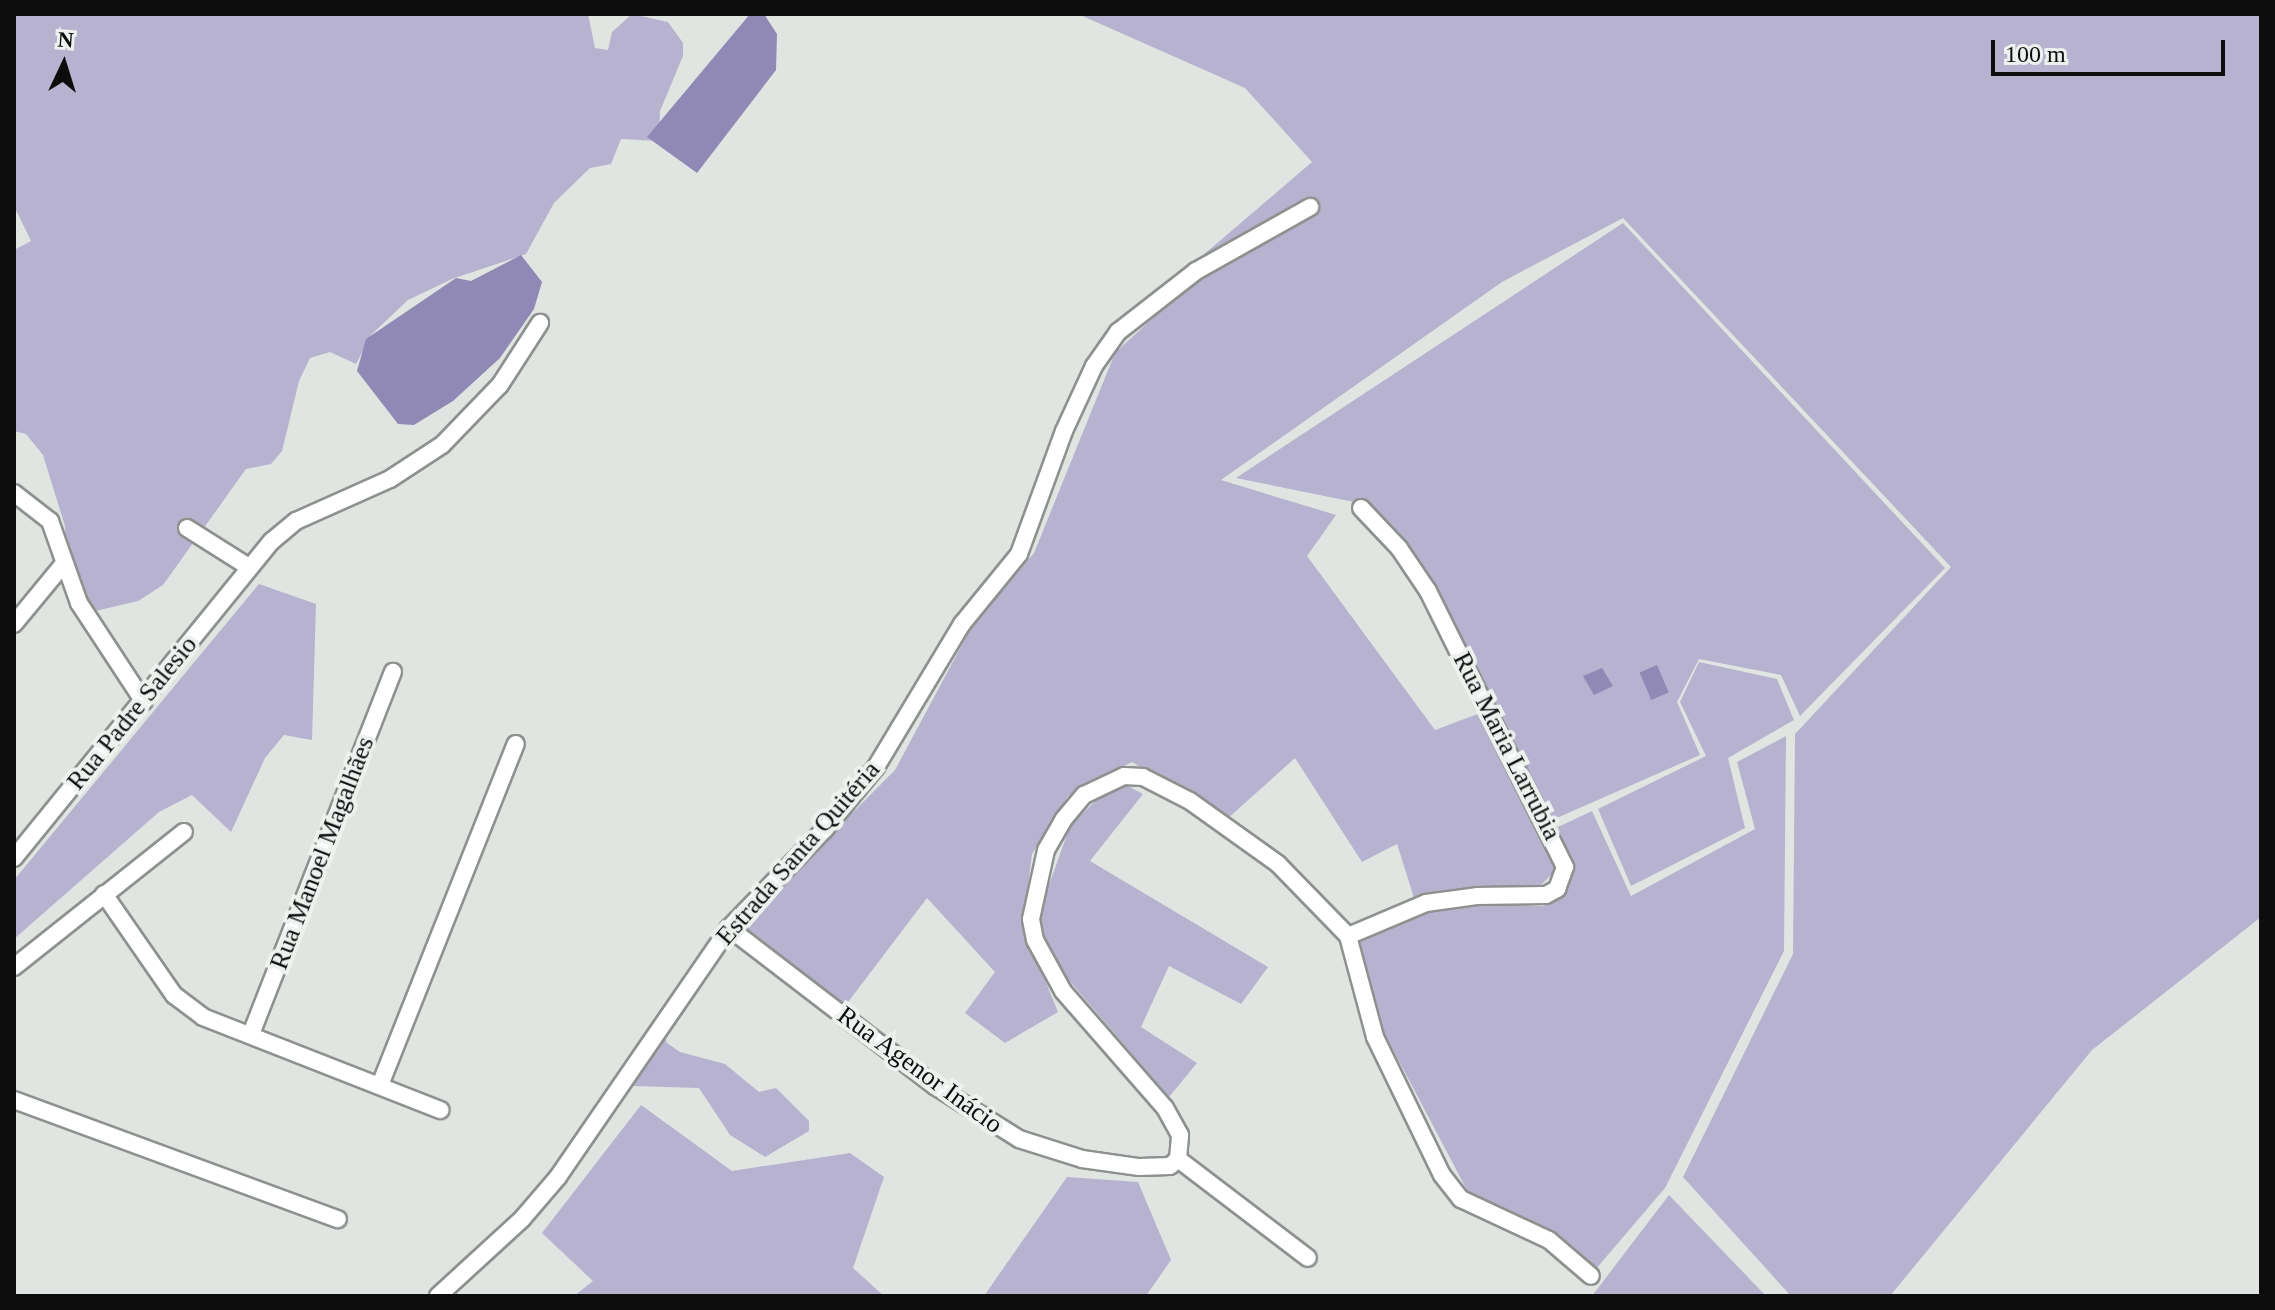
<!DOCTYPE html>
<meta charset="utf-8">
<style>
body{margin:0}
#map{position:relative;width:2275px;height:1310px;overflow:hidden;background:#e1e5e2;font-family:Georgia,serif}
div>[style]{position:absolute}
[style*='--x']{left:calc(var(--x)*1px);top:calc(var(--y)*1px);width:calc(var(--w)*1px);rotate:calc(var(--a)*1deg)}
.green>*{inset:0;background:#b6b2cf}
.water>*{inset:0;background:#9089b5;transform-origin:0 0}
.roads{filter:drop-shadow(2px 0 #8e928f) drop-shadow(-2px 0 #8e928f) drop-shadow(0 2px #8e928f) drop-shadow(0 -2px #8e928f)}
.minor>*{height:16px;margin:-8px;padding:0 8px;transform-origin:8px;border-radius:8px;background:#fff}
span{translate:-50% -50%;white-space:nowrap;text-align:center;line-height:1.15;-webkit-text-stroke:8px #eef2ef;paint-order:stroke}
.street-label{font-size:26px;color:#0c0d0c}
.frame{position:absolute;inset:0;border:16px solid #0c0d0c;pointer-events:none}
.north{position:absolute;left:24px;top:24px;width:80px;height:80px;-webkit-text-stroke:6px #eef2ef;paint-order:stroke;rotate:4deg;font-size:22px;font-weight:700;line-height:32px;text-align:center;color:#0c0d0c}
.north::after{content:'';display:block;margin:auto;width:28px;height:36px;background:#0c0d0c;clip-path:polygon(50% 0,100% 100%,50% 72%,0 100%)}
.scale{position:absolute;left:1991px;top:40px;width:234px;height:36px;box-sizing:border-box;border:4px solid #0c0d0c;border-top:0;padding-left:10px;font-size:24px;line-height:28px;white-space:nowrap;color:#0c0d0c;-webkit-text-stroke:6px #eef2ef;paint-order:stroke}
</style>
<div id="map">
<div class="green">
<i style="clip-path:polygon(14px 14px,588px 14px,595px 48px,608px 50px,612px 32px,632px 14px,668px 22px,683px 43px,683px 56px,660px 111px,659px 141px,621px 139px,611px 164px,590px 168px,554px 203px,526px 254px,452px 279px,408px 300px,371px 335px,356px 364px,330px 352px,310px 358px,299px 381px,282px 451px,271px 464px,246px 469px,163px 585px,138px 601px,91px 612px,68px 600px,65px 526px,43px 455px,26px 434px,14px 431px,14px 250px,31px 241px,14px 206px)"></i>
<i style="clip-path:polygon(1078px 14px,2261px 14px,2261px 917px,2092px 1050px,1890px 1296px,1791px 1296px,1683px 1177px,1793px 954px,1795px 734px,1951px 567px,1623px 218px,1502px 282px,1221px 480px,1336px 515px,1307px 556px,1435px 730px,1483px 712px,1559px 867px,1536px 890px,1415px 901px,1397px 844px,1362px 862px,1295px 758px,1227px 819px,1132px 762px,1068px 796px,1032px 854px,1023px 926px,1058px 1012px,1005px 1043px,965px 1013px,995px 972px,927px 898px,845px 1006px,738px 928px,895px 770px,971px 628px,1034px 553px,1115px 353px,1185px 288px,1315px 212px,1319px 203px,1306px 197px,1174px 280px,1312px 162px,1245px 88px)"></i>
<i style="clip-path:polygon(1623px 223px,1945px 568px,1800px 716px,1781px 675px,1699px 659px,1677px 702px,1700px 755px,1550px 821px,1427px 584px,1364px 504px,1236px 478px)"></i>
<i style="clip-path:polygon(259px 584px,316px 604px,312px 740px,284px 735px,265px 758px,231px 832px,192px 795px,159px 812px,14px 939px,14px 880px)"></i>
<i style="clip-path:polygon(1699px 662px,1777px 679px,1794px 720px,1728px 758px,1745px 828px,1631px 886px,1598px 809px,1706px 756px,1680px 702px)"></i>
<i style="clip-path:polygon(1786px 736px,1784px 951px,1665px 1188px,1595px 1270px,1468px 1192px,1381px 1027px,1356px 941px,1410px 918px,1463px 904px,1543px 906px,1567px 887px,1571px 861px,1558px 827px,1592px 811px,1631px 896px,1755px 829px,1737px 762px)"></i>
<i style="clip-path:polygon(1124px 784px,1143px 794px,1090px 861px,1268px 967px,1241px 1004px,1169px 966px,1141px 1027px,1197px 1063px,1169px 1097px,1049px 957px,1039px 913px,1070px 826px,1103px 793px)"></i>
<i style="clip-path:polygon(663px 1032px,667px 1043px,680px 1052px,725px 1064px,759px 1092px,776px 1088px,809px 1121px,809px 1131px,765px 1157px,730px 1135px,699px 1088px,633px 1086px,634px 1073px)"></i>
<i style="clip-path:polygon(641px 1105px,732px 1171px,850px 1153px,884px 1177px,853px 1268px,884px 1296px,574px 1296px,593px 1281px,542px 1233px)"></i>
<i style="clip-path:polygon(1067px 1177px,1138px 1182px,1171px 1260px,1146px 1296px,984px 1296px)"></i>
<i style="clip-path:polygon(1669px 1195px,1766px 1296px,1592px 1296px)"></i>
</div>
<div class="water">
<i style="clip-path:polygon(750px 14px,764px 14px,777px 34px,776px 70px,697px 173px,647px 137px)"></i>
<i style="clip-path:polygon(521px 255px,542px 282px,534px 309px,500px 358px,453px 401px,414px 425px,398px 424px,357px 371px,366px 339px,456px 278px,471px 281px)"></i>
<i style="left:1657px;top:665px;width:30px;height:19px;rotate:67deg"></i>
<i style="clip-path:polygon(1602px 668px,1613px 686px,1594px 695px,1583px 676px)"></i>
</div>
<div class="roads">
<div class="minor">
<i style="--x:14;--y:493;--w:46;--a:37.9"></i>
<i style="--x:50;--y:521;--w:87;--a:70.5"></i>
<i style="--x:79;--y:603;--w:118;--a:56.7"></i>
<i style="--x:187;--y:528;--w:73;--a:32.2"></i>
<i style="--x:14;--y:624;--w:75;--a:-50.4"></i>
<i style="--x:14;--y:858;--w:409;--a:-50.9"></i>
<i style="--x:272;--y:541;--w:31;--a:-40"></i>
<i style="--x:296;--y:521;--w:103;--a:-24.1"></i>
<i style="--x:390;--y:479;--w:62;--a:-33.2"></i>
<i style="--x:442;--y:445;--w:83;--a:-46"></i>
<i style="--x:500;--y:385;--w:74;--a:-57.2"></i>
<i style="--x:104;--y:894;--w:123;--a:55.3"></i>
<i style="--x:174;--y:995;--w:36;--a:37"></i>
<i style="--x:203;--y:1017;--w:255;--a:21.4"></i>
<i style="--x:729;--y:928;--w:260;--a:37.5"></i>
<i style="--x:935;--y:1086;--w:99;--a:32.2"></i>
<i style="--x:1019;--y:1139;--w:66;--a:17.6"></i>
<i style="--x:1082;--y:1159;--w:58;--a:8"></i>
<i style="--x:1139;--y:1167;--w:31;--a:-2"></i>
<i style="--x:1170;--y:1166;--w:11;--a:-41"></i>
<i style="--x:1348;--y:936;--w:85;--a:-22.9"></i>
<i style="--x:1426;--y:903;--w:51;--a:-7.8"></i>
<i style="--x:1477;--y:896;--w:69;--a:-0.8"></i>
<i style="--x:1546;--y:895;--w:13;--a:-29"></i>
<i style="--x:1557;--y:889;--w:23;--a:-70"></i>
<i style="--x:1565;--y:867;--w:308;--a:-116.4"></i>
<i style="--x:1428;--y:591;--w:52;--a:-124"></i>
<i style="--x:1399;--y:548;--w:55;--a:-133.5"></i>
<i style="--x:14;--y:967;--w:217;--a:-38.5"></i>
<i style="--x:251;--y:1034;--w:389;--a:-68.6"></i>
<i style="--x:380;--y:1085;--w:367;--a:-68.3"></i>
<i style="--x:14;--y:1100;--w:345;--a:20.2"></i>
<i style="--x:1178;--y:1159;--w:24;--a:-85"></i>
<i style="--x:1180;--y:1135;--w:31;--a:-119"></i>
<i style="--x:1165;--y:1108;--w:155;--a:-131.1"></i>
<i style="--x:1063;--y:991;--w:58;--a:-118.8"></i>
<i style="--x:1035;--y:940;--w:21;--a:-101"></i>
<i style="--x:1031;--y:919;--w:71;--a:-77.7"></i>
<i style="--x:1046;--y:850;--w:34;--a:-60"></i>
<i style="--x:1063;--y:820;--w:33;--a:-50"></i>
<i style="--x:1084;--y:795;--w:44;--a:-25.4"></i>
<i style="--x:1124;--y:776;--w:19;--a:3"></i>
<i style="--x:1143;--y:777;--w:53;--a:27.1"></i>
<i style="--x:1190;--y:801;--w:108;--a:35.6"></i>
<i style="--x:1278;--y:864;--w:100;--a:45.8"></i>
<i style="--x:1348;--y:936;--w:105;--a:75"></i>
<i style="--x:1375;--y:1037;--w:153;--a:64.1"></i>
<i style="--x:1442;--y:1175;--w:31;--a:52"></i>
<i style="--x:1461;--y:1199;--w:97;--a:25"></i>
<i style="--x:1549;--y:1240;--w:55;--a:40.6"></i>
<i style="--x:1178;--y:1159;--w:163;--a:37.3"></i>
<i style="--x:438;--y:1296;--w:114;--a:-42.5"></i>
<i style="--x:522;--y:1219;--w:55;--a:-49.4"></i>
<i style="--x:558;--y:1177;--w:302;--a:-55.5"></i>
<i style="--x:729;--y:928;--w:138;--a:-45.9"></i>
<i style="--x:825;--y:829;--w:80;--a:-50.6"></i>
<i style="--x:876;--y:767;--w:167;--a:-59"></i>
<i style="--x:962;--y:624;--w:90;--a:-50.8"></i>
<i style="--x:1019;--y:554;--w:131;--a:-69.9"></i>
<i style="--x:1064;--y:431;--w:72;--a:-65.2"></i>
<i style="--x:1094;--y:366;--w:42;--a:-54.8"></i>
<i style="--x:1118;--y:332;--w:99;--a:-38"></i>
<i style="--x:1196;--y:271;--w:131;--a:-29.3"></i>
</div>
</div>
<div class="street-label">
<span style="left:132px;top:713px;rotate:-51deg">Rua Padre Salesio</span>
<span style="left:1507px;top:746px;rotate:63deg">Rua Maria Larrubia</span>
<span style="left:322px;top:853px;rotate:-69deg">Rua Manoel Magalhães</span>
<span style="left:798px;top:853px;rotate:-49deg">Estrada Santa Quitéria</span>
<span style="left:920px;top:1070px;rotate:36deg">Rua Agenor Inácio</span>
</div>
<div class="frame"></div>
<div class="north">N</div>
<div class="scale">100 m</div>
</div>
